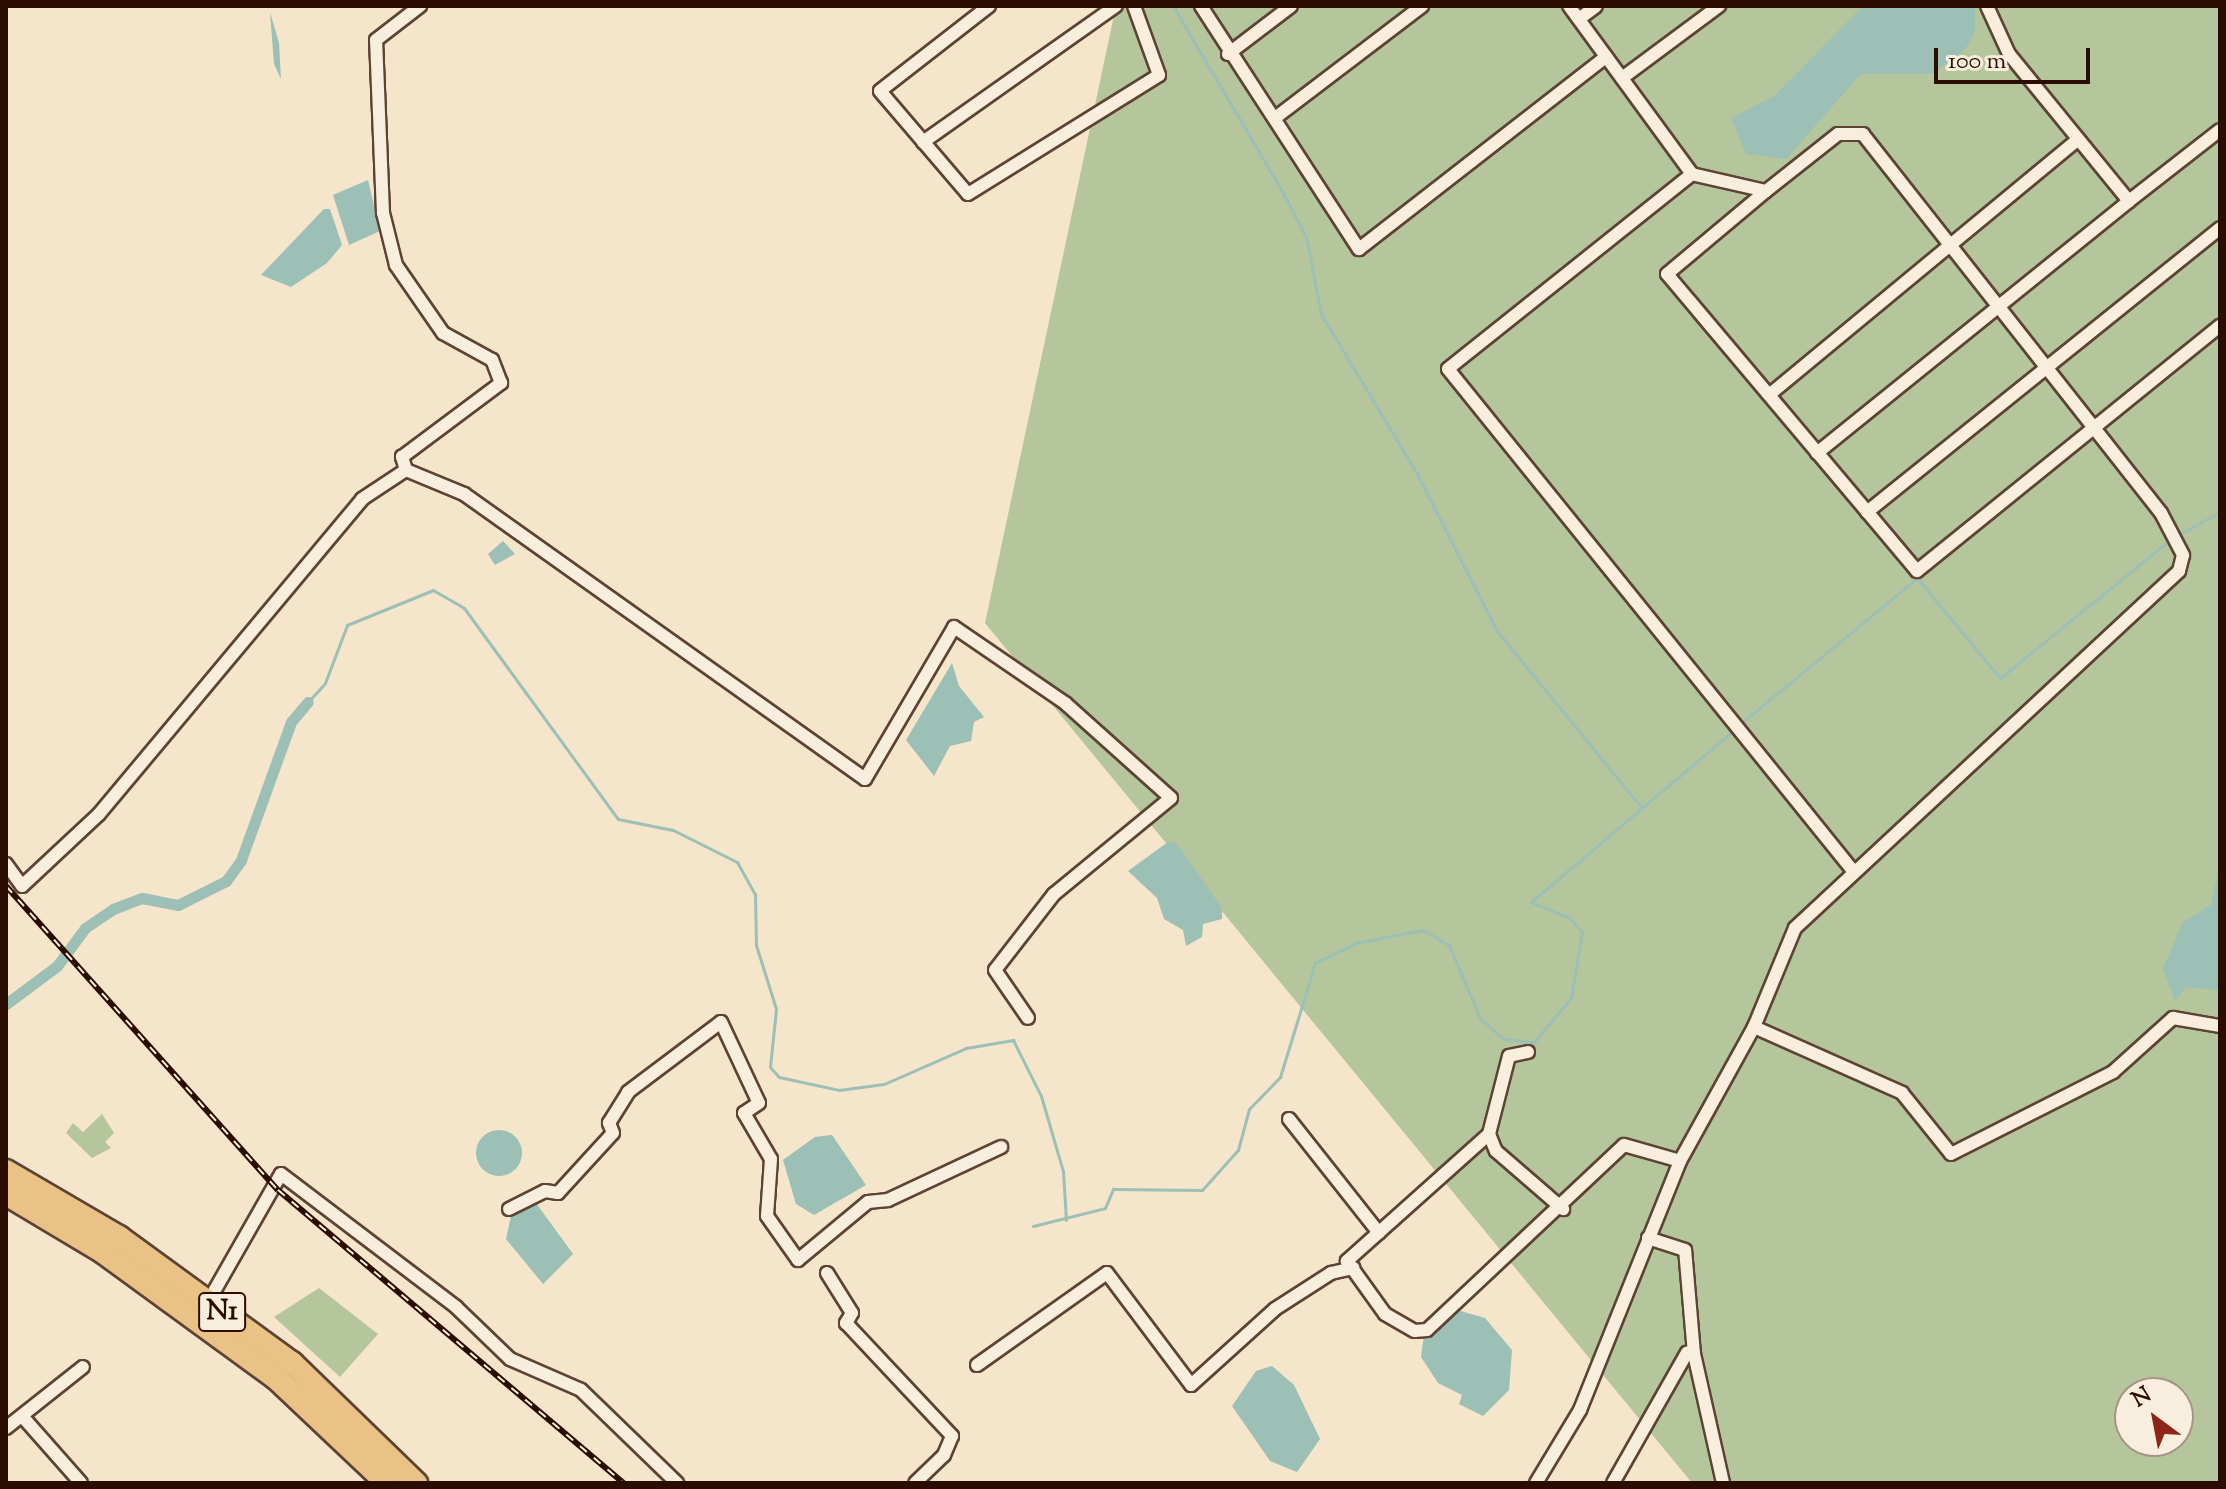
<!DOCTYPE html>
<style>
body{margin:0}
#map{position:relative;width:2226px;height:1489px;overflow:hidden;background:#f4e5cb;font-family:"Sorts Mill Goudy",serif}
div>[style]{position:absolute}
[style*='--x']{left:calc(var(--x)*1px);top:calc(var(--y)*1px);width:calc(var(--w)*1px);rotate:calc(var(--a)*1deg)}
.green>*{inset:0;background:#b5c69d}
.water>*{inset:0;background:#9cbfb6}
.round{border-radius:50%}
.stream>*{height:3px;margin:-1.5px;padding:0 1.5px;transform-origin:1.5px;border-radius:1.5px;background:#9cbfb6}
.canal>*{height:11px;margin:-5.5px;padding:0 5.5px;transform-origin:5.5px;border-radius:5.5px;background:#9cbfb6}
.roads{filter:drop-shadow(2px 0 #5d4333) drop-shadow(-2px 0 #5d4333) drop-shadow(0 2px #5d4333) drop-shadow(0 -2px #5d4333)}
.street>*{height:12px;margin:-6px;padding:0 6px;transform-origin:6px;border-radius:6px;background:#f8eedd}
.highway>*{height:22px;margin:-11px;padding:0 11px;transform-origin:11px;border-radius:11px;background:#eac286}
.rail>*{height:6px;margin-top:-3px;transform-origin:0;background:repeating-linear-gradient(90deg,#f8eedd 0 9px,#2b0d00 0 18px);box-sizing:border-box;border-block:2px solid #2b0d00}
span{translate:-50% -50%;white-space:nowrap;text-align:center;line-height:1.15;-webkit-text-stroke:8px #f8eedd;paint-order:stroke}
.shield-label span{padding:2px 6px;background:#f8eedd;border:2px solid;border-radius:6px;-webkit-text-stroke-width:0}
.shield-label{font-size:28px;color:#2b0d00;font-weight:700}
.frame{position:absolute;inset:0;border:8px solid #2b0d00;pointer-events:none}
.north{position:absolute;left:2114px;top:1377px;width:80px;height:80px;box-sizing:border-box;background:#f8eedd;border:2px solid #a69485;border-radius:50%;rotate:328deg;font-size:22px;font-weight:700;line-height:32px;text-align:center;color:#2b0d00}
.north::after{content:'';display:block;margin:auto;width:28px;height:36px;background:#8f2418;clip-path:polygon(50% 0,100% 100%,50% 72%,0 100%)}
.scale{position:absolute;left:1934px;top:48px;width:156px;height:36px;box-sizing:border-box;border:4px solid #2b0d00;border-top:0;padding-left:10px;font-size:24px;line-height:28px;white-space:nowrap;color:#2b0d00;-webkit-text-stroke:6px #f8eedd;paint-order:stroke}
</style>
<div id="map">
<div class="green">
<i style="clip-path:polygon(evenodd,1116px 6px,2220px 6px,2220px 1483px,1692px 1483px,985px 623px,1116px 6px,2130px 1393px,2178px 1393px,2178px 1441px,2130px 1441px,2130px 1393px)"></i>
<i style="clip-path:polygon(102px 1114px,114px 1133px,105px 1142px,111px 1148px,92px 1158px,66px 1133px,73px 1123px,83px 1132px)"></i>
<i style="clip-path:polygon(319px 1288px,378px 1334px,340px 1377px,274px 1317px)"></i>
</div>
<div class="water">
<i style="clip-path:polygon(1863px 6px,1975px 6px,1975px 32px,1965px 50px,1932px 74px,1861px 74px,1786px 159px,1746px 154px,1731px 118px,1774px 96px)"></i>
<i style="clip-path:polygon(270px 12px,279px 43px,281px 79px,274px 64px)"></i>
<i style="clip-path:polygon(368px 180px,380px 231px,349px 245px,333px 195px)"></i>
<i style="clip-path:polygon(324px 209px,330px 209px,342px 245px,327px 263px,291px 287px,261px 275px)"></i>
<i style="clip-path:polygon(503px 541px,515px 554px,495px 565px,488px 554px)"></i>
<i style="clip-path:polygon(952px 663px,959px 686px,984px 717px,974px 722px,971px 741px,950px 746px,934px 776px,906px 740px)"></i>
<i style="clip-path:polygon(1168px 842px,1177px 844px,1222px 908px,1222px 919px,1203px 924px,1202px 937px,1186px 946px,1183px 930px,1164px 919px,1157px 898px,1128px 871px)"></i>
<i style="clip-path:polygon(2220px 861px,2220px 990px,2186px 987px,2175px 1001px,2163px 968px,2183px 922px,2211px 905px)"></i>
<i class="round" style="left:476px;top:1130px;width:46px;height:46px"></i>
<i style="clip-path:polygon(832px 1135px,866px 1185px,814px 1215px,796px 1204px,783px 1160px,815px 1137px)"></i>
<i style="clip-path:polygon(536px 1203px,573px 1254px,543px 1284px,506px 1239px,511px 1216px)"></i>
<i style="clip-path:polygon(1457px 1310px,1485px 1318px,1512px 1350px,1509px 1390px,1483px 1416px,1459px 1404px,1462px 1395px,1438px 1383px,1421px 1357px,1424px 1335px)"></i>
<i style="clip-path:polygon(1272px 1366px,1294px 1385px,1320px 1439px,1297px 1472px,1270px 1461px,1232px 1406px,1256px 1371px)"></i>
</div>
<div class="stream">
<i style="--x:1173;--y:6;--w:215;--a:59.5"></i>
<i style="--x:1282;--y:191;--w:52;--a:62.4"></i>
<i style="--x:1306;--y:237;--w:78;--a:79"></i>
<i style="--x:1321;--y:314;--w:187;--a:59"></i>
<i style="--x:1417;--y:474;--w:176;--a:63"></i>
<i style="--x:1497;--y:631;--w:227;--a:50.7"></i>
<i style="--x:2178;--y:535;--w:48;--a:-28.7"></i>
<i style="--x:308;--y:702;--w:25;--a:-48"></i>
<i style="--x:325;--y:683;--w:62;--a:-69.2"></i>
<i style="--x:347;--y:625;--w:93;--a:-22.1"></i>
<i style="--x:433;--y:590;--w:36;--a:30"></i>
<i style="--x:464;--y:608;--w:261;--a:53.9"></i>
<i style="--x:618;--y:819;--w:56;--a:11.3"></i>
<i style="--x:673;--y:830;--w:72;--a:26.6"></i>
<i style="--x:737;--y:862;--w:37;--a:61"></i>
<i style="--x:755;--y:894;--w:51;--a:88.9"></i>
<i style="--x:756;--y:945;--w:67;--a:72.6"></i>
<i style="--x:776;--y:1009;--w:58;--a:95.9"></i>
<i style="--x:770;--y:1067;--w:13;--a:48"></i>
<i style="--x:779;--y:1077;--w:61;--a:12.2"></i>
<i style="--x:839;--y:1090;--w:45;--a:-7.6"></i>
<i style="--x:884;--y:1084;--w:90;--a:-23.7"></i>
<i style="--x:966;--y:1048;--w:48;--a:-9.7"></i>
<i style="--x:1013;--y:1040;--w:63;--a:63.4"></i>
<i style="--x:1041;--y:1096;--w:78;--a:73.7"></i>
<i style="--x:1063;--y:1171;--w:49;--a:86.5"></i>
<i style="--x:1740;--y:724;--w:229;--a:-39.5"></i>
<i style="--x:1917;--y:578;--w:130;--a:50.3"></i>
<i style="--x:2000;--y:678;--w:220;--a:-39.1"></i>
<i style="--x:1033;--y:1226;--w:74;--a:-14"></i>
<i style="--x:1105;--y:1208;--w:21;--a:-67"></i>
<i style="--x:1113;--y:1189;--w:89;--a:0.6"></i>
<i style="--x:1202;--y:1190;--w:54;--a:-48"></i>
<i style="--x:1238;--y:1150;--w:42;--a:-75"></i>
<i style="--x:1249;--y:1109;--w:45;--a:-45.9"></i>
<i style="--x:1280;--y:1077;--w:119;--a:-72.9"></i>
<i style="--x:1315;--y:963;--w:46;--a:-26"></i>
<i style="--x:1356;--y:943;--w:68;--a:-11"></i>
<i style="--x:1423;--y:930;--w:30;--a:30"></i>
<i style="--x:1449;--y:945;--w:79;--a:67"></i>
<i style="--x:1480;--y:1018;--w:31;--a:42"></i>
<i style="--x:1503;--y:1039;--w:31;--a:6"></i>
<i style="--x:1534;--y:1042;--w:57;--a:-49.9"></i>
<i style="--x:1571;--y:998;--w:67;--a:-80.5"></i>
<i style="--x:1582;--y:932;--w:18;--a:-131"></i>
<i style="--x:1570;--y:918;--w:42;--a:-157.7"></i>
<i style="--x:1531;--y:902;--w:267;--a:-40.3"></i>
</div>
<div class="canal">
<i style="--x:6;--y:1004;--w:64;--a:-36.7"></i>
<i style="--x:57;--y:966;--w:47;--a:-53.6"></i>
<i style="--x:85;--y:928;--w:34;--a:-34"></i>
<i style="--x:113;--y:909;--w:31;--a:-21"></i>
<i style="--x:142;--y:898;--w:37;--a:11"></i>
<i style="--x:178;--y:905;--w:54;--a:-26.6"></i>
<i style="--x:226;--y:881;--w:26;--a:-54"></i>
<i style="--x:241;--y:860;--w:147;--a:-70.1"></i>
<i style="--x:291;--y:722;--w:26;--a:-50"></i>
</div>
<div class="roads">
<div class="street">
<i style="--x:989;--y:6;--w:138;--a:142.1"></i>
<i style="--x:880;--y:91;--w:135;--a:49.5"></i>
<i style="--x:968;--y:194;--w:225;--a:-31.9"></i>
<i style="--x:1159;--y:75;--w:73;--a:-109.9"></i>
<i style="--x:1201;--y:6;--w:290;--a:57"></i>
<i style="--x:1359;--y:249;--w:313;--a:-37.9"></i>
<i style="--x:1987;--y:6;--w:53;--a:65.4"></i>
<i style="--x:2009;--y:54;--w:190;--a:50.8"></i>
<i style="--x:2129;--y:201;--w:115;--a:-38"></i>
<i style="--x:1579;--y:19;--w:21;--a:-37"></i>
<i style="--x:1228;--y:54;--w:79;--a:-37.3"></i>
<i style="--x:1622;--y:78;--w:121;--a:-36.6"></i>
<i style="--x:1275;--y:118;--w:185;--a:-37.3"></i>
<i style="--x:923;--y:142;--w:236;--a:-35.2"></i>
<i style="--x:1692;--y:174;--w:312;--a:141.4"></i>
<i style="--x:1448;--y:369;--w:646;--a:51.09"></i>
<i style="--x:1766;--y:191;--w:129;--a:140"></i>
<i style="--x:1667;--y:274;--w:388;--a:49.9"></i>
<i style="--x:1917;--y:571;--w:390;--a:-39"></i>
<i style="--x:1769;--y:395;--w:401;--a:-39.6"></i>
<i style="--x:1817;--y:453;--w:401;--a:-38.9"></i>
<i style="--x:406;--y:470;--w:63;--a:22.5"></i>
<i style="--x:464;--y:494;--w:492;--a:35.4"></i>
<i style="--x:865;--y:779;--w:176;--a:-59.6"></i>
<i style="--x:954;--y:627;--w:135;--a:34.4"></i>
<i style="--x:1065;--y:703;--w:142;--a:41.9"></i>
<i style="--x:1171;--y:798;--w:151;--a:140.6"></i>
<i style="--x:1054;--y:894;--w:96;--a:127.8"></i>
<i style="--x:995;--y:970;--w:58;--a:55.5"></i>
<i style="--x:1867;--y:512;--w:453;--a:-38.8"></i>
<i style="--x:6;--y:864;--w:27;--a:54"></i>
<i style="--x:22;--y:886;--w:105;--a:-43.1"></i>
<i style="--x:99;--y:814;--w:410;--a:-50.1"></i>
<i style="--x:362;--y:499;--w:53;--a:-33.4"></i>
<i style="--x:406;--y:470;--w:14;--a:-107"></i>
<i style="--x:402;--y:457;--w:124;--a:-36.8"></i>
<i style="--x:501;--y:383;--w:25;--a:-111"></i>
<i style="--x:492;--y:360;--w:56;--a:-151.1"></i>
<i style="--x:443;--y:333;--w:83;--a:-124.7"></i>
<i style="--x:396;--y:265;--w:54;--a:-104"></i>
<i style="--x:383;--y:213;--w:173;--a:-92.3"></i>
<i style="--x:376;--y:40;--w:56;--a:-37.7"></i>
<i style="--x:1754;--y:1027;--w:162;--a:24"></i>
<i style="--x:1902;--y:1093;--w:78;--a:51.2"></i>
<i style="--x:1951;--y:1154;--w:182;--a:-26.8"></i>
<i style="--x:2113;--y:1072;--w:81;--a:-42"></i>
<i style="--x:2173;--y:1018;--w:48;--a:9.7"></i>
<i style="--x:1528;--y:1052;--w:19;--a:168"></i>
<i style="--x:1509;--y:1056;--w:81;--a:104.4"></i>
<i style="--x:1489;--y:1134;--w:18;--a:68"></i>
<i style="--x:1496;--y:1151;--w:89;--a:40.9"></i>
<i style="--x:1289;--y:1119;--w:145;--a:51.7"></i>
<i style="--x:1489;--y:1134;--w:191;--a:138.2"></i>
<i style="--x:1347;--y:1261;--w:65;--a:54.4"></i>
<i style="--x:1385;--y:1314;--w:34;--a:30"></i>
<i style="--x:1415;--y:1331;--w:12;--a:-5"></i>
<i style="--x:1427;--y:1330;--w:270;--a:-43.2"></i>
<i style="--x:1624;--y:1145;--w:58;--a:15.9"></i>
<i style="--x:509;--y:1209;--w:40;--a:-26.6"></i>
<i style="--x:545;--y:1191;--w:13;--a:9"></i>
<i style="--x:558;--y:1193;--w:81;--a:-47.5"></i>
<i style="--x:613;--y:1133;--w:11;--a:-112"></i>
<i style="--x:609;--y:1123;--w:36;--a:-58"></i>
<i style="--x:628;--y:1092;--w:116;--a:-37"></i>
<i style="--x:721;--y:1022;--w:89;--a:64.9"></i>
<i style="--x:759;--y:1103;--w:18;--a:146"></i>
<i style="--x:744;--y:1113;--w:53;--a:59.6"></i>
<i style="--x:771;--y:1159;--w:57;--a:94"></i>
<i style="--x:767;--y:1216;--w:54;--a:54.8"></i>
<i style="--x:798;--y:1260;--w:91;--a:-39.6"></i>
<i style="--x:868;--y:1202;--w:20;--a:-6"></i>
<i style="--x:888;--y:1200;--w:125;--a:-25.1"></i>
<i style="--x:827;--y:1273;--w:47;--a:58"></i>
<i style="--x:852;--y:1313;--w:12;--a:121"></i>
<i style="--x:846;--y:1323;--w:155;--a:46.8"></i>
<i style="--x:952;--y:1436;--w:21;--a:113"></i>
<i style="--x:944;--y:1455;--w:40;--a:136"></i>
<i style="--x:208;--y:1302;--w:147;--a:-60.3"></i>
<i style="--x:281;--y:1174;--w:220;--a:37.2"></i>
<i style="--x:456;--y:1307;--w:75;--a:43.9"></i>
<i style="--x:510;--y:1359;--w:77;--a:23.6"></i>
<i style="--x:581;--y:1390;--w:134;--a:44.1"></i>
<i style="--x:1694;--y:1354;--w:132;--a:77.3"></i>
<i style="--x:977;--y:1365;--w:159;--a:-35.3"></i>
<i style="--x:1107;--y:1273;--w:140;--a:53.1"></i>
<i style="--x:1191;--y:1385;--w:113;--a:-42.1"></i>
<i style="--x:1275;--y:1309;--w:67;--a:-32.7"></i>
<i style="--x:1331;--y:1273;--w:23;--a:-13"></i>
<i style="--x:22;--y:1416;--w:89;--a:48.6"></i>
<i style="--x:6;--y:1428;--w:98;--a:-38.4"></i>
<i style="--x:1536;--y:1483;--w:85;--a:-58.9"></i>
<i style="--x:1580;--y:1410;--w:268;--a:-68.1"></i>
<i style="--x:1680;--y:1161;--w:153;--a:-61.1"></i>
<i style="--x:1754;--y:1027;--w:107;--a:-67.5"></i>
<i style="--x:1795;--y:928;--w:524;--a:-42.91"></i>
<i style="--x:2179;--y:571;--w:16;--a:-76"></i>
<i style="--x:2183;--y:555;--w:47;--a:-117.6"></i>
<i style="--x:2161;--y:513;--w:482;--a:-128.2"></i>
<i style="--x:1863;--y:134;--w:25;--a:180"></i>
<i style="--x:1838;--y:134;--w:92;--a:141.6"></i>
<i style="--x:1766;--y:191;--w:76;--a:-167.1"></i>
<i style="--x:1692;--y:174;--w:208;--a:-126.2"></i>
<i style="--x:1613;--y:1483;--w:150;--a:-60.4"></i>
<i style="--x:1687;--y:1353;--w:7;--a:8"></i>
<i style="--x:1694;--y:1354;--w:104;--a:-94.9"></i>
<i style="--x:1685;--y:1250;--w:39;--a:-162"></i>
</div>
<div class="highway">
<i style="--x:6;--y:1171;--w:131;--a:30.3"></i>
<i style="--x:119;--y:1237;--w:214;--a:36.1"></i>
<i style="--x:292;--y:1363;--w:173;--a:44.1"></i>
<i style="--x:6;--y:1194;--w:113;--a:30.9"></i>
<i style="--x:103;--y:1252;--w:214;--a:36.1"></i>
<i style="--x:276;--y:1378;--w:153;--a:43.4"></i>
</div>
</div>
<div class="rail">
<i style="--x:6;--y:886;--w:408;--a:48.2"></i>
<i style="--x:278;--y:1190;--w:453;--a:40.3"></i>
</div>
<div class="shield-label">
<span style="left:222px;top:1312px">N1</span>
</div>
<div class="frame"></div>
<div class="north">N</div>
<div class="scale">100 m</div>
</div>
